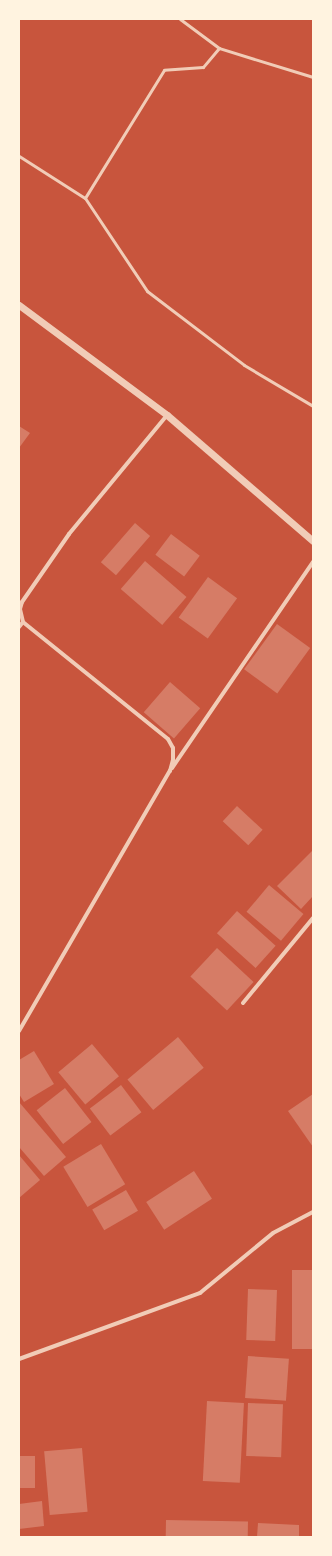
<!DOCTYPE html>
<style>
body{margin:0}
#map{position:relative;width:332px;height:1556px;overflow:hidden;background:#c8553d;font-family:"Asap Condensed",sans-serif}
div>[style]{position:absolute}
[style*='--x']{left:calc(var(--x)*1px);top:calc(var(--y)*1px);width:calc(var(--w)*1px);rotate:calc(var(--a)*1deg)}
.building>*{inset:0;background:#d67c66;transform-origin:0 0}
.service>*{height:3px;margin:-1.5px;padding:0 1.5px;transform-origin:1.5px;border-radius:1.5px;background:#f1ccb7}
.minor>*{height:4px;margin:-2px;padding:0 2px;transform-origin:2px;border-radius:2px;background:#f1ccb7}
.tertiary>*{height:7px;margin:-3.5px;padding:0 3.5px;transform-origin:3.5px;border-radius:3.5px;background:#f1ccb7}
span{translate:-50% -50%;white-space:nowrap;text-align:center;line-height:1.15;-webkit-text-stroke:3px #fff3e0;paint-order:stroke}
.frame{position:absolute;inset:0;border:20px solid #fff3e0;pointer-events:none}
</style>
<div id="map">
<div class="building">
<i style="clip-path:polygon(19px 426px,30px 433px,19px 448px)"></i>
<i style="left:135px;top:523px;width:20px;height:52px;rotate:41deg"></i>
<i style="left:171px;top:534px;width:36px;height:26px;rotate:37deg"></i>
<i style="left:145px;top:561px;width:55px;height:37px;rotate:41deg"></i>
<i style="left:208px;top:577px;width:36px;height:50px;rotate:36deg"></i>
<i style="left:277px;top:624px;width:41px;height:56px;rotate:36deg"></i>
<i style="left:170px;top:682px;width:40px;height:40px;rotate:41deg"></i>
<i style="left:237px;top:806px;width:35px;height:21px;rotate:43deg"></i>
<i style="clip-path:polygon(313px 850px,313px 896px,301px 909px,277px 886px)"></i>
<i style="left:269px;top:885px;width:45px;height:35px;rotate:40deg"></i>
<i style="left:237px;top:911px;width:52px;height:30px;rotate:42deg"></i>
<i style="left:217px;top:948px;width:50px;height:39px;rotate:43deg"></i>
<i style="left:178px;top:1037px;width:40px;height:66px;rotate:50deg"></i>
<i style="left:92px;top:1044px;width:42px;height:44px;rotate:50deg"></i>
<i style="clip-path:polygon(34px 1051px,54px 1084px,24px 1102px,19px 1094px,19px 1060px)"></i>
<i style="left:121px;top:1085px;width:34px;height:39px;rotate:53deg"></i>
<i style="left:65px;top:1088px;width:43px;height:36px;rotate:52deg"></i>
<i style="clip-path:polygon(313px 1094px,313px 1147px,288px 1111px)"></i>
<i style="clip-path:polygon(19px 1102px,66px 1157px,44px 1176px,19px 1147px)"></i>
<i style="left:101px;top:1144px;width:47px;height:44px;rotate:59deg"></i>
<i style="clip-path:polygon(19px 1155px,40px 1180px,19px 1198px)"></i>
<i style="left:194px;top:1171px;width:33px;height:57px;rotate:57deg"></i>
<i style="left:126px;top:1190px;width:24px;height:39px;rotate:60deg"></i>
<i style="left:292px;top:1270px;width:21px;height:79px"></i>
<i style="left:248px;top:1289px;width:29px;height:51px;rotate:2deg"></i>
<i style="left:248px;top:1356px;width:41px;height:42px;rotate:4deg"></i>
<i style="left:207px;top:1401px;width:37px;height:80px;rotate:3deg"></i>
<i style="left:248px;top:1403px;width:35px;height:53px;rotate:2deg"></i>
<i style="left:82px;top:1448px;width:64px;height:38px;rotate:85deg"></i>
<i style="left:19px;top:1456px;width:16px;height:32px"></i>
<i style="clip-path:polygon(42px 1501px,44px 1526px,19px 1529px,19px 1504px)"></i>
<i style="left:166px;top:1520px;width:82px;height:17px;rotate:1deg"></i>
<i style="clip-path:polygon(258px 1523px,299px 1525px,299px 1537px,257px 1537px)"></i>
</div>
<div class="service">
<i style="--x:180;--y:19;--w:49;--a:36.6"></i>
<i style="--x:313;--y:77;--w:98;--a:-162.9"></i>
<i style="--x:219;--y:48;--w:25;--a:130"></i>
<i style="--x:203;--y:67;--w:39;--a:176"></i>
<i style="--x:164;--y:70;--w:150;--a:121.7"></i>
<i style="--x:85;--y:198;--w:112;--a:56.3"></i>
<i style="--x:147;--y:291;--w:122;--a:37.3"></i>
<i style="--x:244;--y:365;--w:80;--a:30.7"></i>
<i style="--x:19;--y:156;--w:78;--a:32.5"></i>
</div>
<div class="minor">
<i style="--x:19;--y:627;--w:6;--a:-51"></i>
<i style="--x:172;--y:768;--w:250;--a:-55.6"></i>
<i style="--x:243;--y:1003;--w:110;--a:-50.5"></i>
<i style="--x:19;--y:1031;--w:301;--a:-59.9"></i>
<i style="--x:170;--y:771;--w:11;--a:-75"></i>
<i style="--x:173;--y:760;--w:12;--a:-90"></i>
<i style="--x:173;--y:748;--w:10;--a:-119"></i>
<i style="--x:168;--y:739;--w:186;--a:-141.1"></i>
<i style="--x:23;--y:622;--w:13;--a:-103"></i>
<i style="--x:20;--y:609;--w:7;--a:-74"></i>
<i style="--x:22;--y:602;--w:83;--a:-55.3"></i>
<i style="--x:69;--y:534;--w:154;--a:-50.5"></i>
<i style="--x:19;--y:1359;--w:193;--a:-20"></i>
<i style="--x:200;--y:1293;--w:94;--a:-39.4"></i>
<i style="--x:273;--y:1233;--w:45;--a:-27.7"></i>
</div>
<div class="tertiary">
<i style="--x:19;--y:305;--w:184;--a:36.6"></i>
<i style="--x:167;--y:415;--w:193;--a:40.8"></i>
</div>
<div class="frame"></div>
</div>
